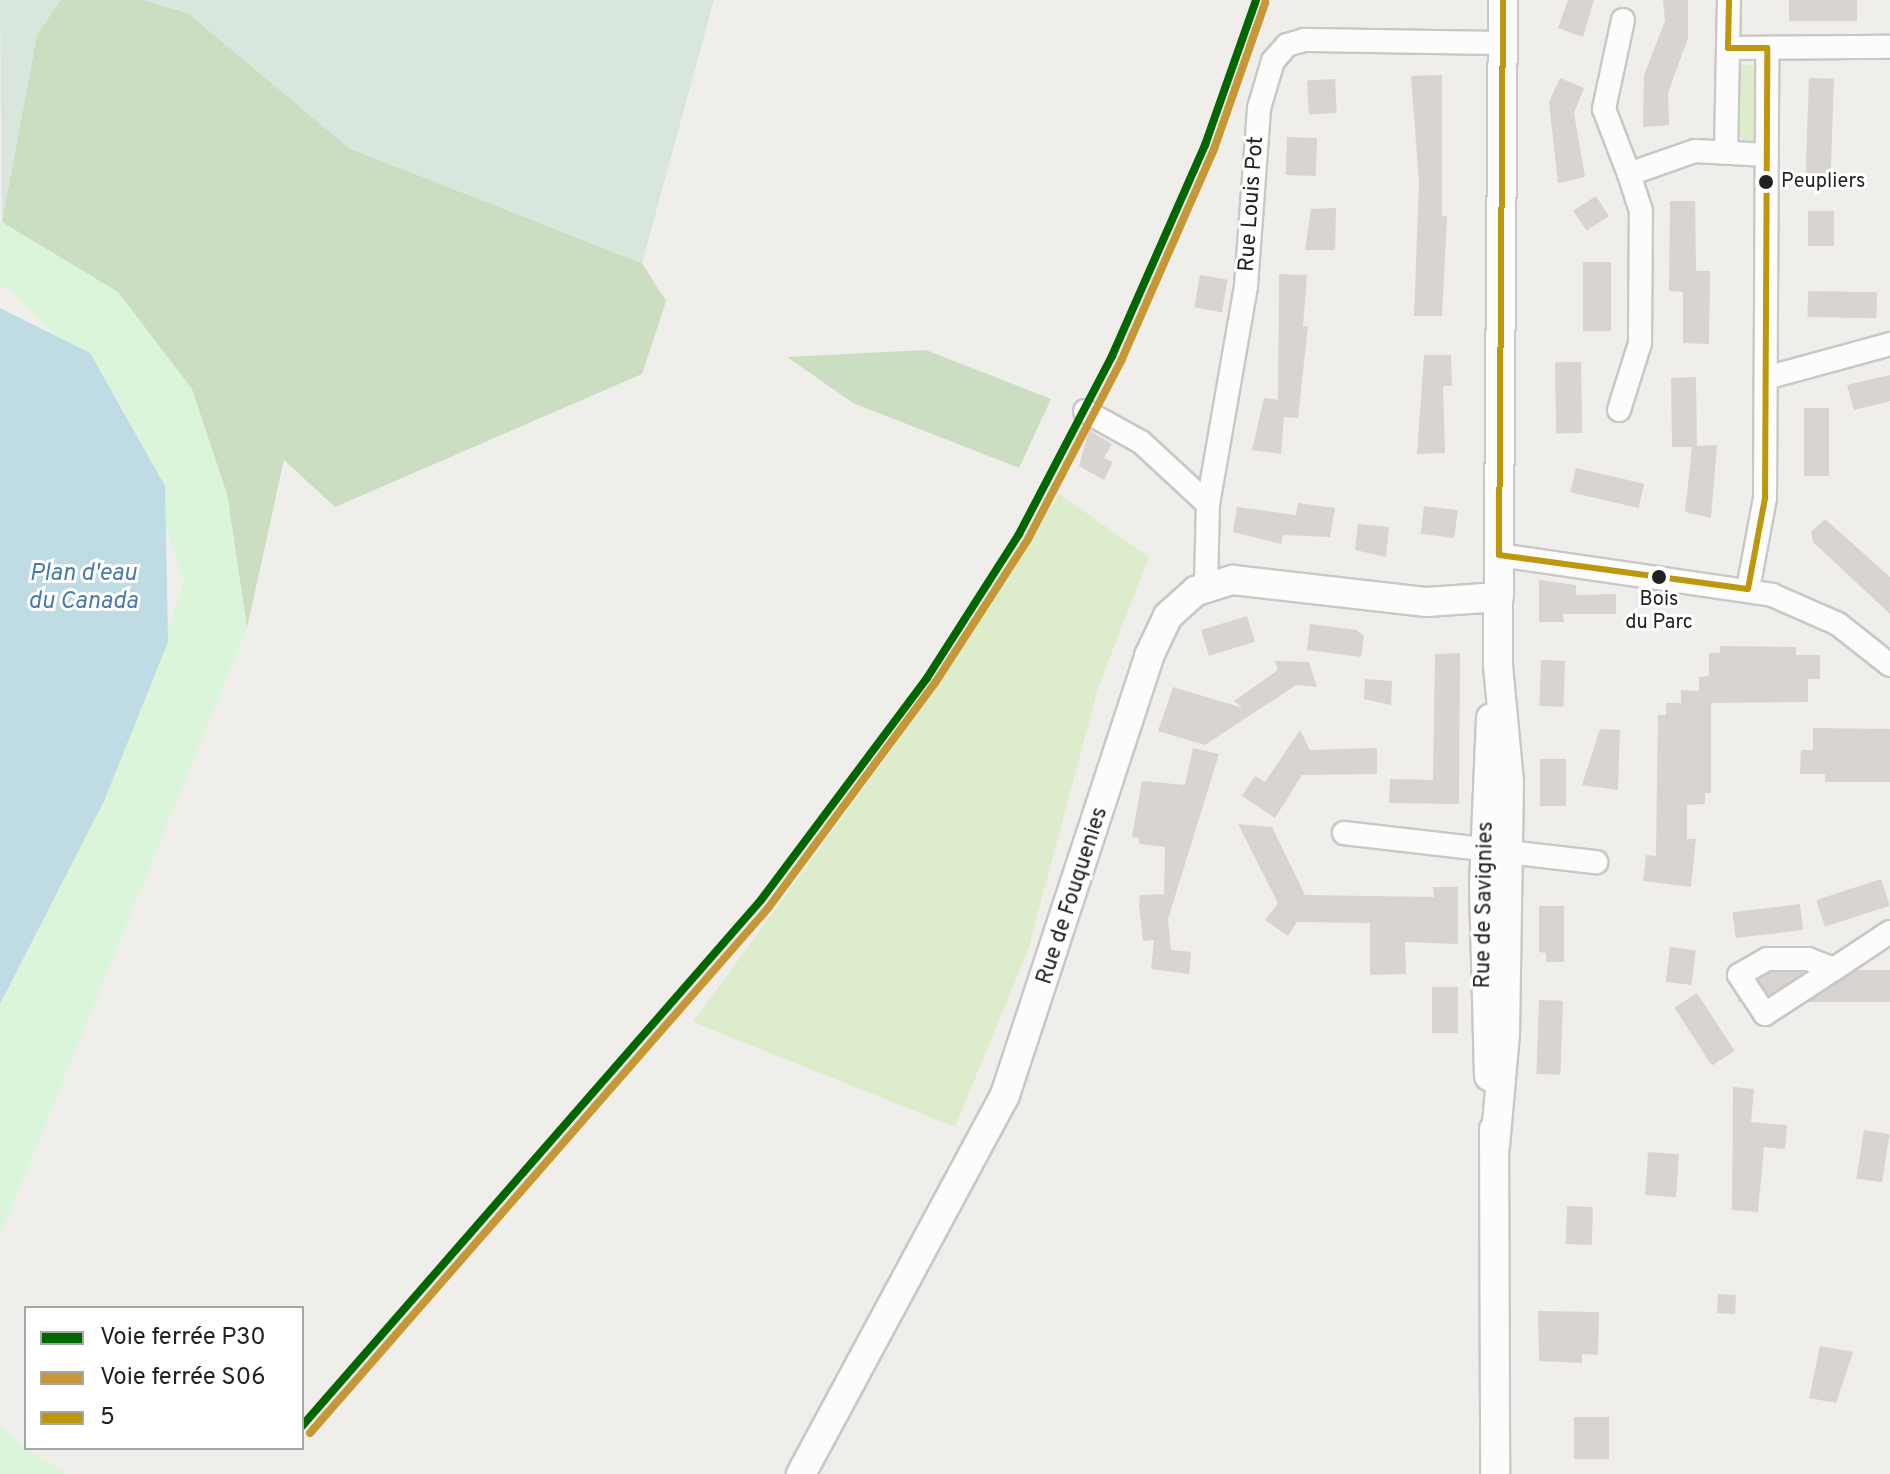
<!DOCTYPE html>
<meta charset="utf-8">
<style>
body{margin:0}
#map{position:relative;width:1890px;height:1474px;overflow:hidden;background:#f0eeeb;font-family:Overpass,sans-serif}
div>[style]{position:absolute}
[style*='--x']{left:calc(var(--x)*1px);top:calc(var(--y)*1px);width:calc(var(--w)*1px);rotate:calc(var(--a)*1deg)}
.grass>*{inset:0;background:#ddeccb}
.forest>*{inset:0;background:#cbdec1}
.wetland>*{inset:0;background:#d9e6de}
.park>*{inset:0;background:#daf5da}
.water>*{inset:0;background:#bfdbe3}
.building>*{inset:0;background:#d7d4d2;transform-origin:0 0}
.roads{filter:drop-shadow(2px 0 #c9c8c7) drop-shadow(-2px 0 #c9c8c7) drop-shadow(0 2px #c9c8c7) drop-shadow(0 -2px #c9c8c7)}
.minor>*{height:22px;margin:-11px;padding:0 11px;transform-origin:11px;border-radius:11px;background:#fdfcfc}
.tertiary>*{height:28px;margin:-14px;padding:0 14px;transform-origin:14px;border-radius:14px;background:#fdfcfc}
.bus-1>*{height:6px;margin:-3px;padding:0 3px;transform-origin:3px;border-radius:3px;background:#bd970d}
.rail-1>*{height:8px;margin:-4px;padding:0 4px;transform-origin:4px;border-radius:4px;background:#060}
.rail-2>*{height:8px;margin:-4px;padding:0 4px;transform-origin:4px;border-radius:4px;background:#c69737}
.dots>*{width:22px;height:22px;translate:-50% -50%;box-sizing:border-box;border:4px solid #fff;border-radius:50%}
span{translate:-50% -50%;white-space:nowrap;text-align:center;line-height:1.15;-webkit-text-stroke:6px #fff;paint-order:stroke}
.bus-label{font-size:20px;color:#222}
.left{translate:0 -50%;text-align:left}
.street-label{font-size:22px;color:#222}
.water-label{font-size:24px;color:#4a7aab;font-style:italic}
.legend{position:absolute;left:24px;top:1306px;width:280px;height:144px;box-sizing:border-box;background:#fff;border:2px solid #a7a7a7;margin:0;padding:10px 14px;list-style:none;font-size:24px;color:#222}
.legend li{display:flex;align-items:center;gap:16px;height:40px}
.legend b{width:40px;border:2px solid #a7a7a7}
</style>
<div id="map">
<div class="grass">
<i style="clip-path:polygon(1743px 64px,1755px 66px,1760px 77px,1758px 138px,1751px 145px,1736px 135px,1736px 72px)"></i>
<i style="clip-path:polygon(1059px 494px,1149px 557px,1098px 688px,1028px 950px,955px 1127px,693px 1022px,887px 756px)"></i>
</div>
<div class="forest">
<i style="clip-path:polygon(61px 0,143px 0,188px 13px,349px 148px,642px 263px,666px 301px,642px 374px,335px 507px,284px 460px,247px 628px,227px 494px,2px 221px,37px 34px)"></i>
<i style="clip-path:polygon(926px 350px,1051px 399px,1019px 468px,853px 403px,787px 357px)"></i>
</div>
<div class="wetland">
<i style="clip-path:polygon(0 0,61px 0,37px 34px,2px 221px)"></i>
<i style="clip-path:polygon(143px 0,714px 0,642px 263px,349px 148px,188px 13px)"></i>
</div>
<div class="park">
<i style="clip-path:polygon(0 221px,118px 292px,192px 389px,227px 494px,247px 628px,0 1236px,0 965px,149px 691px,184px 580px,123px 407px,10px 289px,0 287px)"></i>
<i style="clip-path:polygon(0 1426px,26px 1448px,66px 1474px,0 1474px)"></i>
</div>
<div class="water">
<i style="clip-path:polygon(0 308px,90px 353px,165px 486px,168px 642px,104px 801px,0 1004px)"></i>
</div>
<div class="building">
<i style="clip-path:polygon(1568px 0,1594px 0,1583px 37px,1558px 28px)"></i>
<i style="clip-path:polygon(1663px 0,1688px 0,1688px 38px,1668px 93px,1669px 125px,1643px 127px,1644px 75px,1665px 21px)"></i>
<i style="left:1789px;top:0;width:68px;height:21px"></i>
<i style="clip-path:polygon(1442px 75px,1442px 216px,1447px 216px,1442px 316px,1414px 316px,1419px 183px,1411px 76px)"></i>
<i style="clip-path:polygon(1560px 78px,1584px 88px,1574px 113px,1585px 177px,1558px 183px,1549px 102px)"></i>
<i style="left:1809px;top:78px;width:25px;height:99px;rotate:2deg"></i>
<i style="left:1335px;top:79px;width:34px;height:28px;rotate:87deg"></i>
<i style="left:1287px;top:137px;width:30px;height:38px;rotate:2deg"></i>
<i style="left:1596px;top:196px;width:24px;height:27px;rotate:57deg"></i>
<i style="clip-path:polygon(1670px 201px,1695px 201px,1696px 271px,1710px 271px,1709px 344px,1683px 343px,1683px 292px,1669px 291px)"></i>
<i style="clip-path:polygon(1336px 208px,1335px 250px,1305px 250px,1311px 209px)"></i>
<i style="left:1834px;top:211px;width:35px;height:26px;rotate:90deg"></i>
<i style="left:1583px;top:262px;width:28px;height:69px"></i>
<i style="clip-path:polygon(1279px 274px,1307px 275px,1303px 326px,1308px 326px,1298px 418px,1284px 417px,1281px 454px,1252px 450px,1264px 398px,1278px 400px)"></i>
<i style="left:1200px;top:275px;width:28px;height:33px;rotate:10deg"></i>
<i style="left:1808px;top:291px;width:69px;height:26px;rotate:1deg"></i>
<i style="clip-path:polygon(1424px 355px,1451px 355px,1452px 386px,1443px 386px,1445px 453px,1417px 454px)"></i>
<i style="left:1581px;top:362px;width:71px;height:26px;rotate:89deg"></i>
<i style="clip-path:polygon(1890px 375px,1890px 401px,1854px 410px,1847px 385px)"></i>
<i style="clip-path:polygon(1696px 377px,1697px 446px,1717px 445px,1711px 518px,1685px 512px,1692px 447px,1672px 447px,1671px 378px)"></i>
<i style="left:1804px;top:408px;width:25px;height:68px"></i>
<i style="clip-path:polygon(1089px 430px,1112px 444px,1104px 458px,1113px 462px,1104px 480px,1079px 466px)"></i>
<i style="left:1576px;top:468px;width:70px;height:25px;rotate:13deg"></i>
<i style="clip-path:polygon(1298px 503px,1335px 508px,1330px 537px,1283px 535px,1281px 544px,1233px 532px,1237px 507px,1296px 515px)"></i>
<i style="left:1424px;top:506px;width:34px;height:28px;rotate:7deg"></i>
<i style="clip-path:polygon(1825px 519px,1890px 577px,1890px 614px,1813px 542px,1811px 532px)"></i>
<i style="clip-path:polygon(1358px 524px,1389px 527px,1386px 557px,1355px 550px)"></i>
<i style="clip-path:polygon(1539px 580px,1576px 585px,1576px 595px,1616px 594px,1616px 614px,1563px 614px,1564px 622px,1539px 622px)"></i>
<i style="left:1247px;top:616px;width:27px;height:48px;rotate:73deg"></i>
<i style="clip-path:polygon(1310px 624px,1357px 630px,1364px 636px,1361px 657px,1307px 650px)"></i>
<i style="clip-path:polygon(1720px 646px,1796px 647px,1796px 655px,1820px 655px,1820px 679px,1808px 679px,1808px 702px,1711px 703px,1711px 793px,1705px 793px,1705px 804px,1687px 805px,1687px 839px,1696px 839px,1691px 887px,1643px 881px,1646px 855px,1656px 856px,1658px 715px,1666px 715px,1666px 703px,1681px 703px,1681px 690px,1699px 691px,1699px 677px,1709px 676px,1709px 653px,1720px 653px)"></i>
<i style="clip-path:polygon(1460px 653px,1459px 804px,1389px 803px,1390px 779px,1433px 780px,1435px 654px)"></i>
<i style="left:1541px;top:660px;width:24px;height:46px;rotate:2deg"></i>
<i style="clip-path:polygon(1275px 661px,1309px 662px,1317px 687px,1296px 685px,1205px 745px,1158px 731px,1173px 687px,1243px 708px,1234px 701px,1278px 670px)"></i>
<i style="clip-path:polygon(1365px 679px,1392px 681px,1391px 705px,1364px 699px)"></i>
<i style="clip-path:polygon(1813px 728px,1890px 729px,1890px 782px,1825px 782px,1825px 774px,1800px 774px,1801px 750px,1813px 750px)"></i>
<i style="clip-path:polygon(1600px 729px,1620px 730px,1618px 790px,1582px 785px)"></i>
<i style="clip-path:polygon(1300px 730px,1310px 750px,1377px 748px,1377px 774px,1302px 775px,1275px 818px,1242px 796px,1255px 776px,1265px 782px)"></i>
<i style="clip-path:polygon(1193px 748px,1219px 754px,1168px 919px,1171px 950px,1191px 952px,1189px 974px,1151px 969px,1154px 940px,1143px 941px,1139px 905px,1140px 895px,1164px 894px,1165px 847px,1139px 844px,1139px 838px,1132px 837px,1142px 781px,1185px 785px)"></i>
<i style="left:1540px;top:759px;width:26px;height:47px"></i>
<i style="clip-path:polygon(1238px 824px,1272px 827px,1305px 895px,1434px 897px,1433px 887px,1458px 887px,1458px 944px,1405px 942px,1406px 974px,1370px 975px,1370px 923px,1297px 922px,1288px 936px,1265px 920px,1278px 903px)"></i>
<i style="left:1881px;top:879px;width:28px;height:68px;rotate:72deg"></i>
<i style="left:1800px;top:904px;width:26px;height:68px;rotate:83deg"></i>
<i style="clip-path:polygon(1539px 906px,1564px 906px,1564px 962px,1546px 962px,1546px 953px,1539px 952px)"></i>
<i style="left:1670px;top:947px;width:26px;height:35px;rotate:7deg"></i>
<i style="left:1890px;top:970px;width:32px;height:152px;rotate:90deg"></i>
<i style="left:1432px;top:987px;width:26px;height:46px"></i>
<i style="left:1697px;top:993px;width:69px;height:27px;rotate:57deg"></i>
<i style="left:1539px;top:1000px;width:24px;height:74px;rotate:2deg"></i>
<i style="clip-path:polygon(1733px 1087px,1754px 1089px,1751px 1122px,1787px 1125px,1785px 1149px,1764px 1147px,1758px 1212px,1732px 1210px)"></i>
<i style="left:1864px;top:1130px;width:26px;height:49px;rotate:9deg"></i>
<i style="left:1648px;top:1152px;width:31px;height:43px;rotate:4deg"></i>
<i style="left:1567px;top:1206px;width:26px;height:38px;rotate:2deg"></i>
<i style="left:1718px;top:1294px;width:18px;height:19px;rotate:3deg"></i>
<i style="clip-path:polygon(1538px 1311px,1599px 1312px,1598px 1355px,1582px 1354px,1582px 1363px,1539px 1361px)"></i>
<i style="clip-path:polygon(1820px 1346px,1853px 1352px,1836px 1403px,1809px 1398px)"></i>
<i style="left:1574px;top:1417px;width:35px;height:42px"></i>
</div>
<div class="roads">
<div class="minor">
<i style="--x:1729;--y:0;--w:48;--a:91.2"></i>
<i style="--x:1728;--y:48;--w:162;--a:-0.4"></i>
<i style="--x:1623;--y:20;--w:91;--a:102.1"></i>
<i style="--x:1604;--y:109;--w:70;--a:69"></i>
<i style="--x:1726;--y:151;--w:103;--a:-88.9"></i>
<i style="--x:1766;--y:378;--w:129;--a:-15.3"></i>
<i style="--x:1619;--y:410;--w:70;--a:-72.6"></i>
<i style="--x:1640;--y:343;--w:132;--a:-89.6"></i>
<i style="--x:1641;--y:211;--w:39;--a:-108"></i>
<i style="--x:1629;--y:174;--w:70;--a:-19.2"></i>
<i style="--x:1695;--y:151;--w:72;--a:3.2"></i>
<i style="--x:1085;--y:411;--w:64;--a:29"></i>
<i style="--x:1141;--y:442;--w:91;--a:42.8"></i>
<i style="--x:1499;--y:555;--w:276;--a:8.3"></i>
<i style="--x:1772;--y:595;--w:72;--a:23.7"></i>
<i style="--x:1838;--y:624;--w:66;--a:38.3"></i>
<i style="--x:1206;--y:585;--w:81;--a:-88.6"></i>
<i style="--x:1208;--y:504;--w:221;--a:-80.1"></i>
<i style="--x:1246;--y:286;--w:178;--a:-85.8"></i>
<i style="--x:1259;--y:108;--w:49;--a:-73.4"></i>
<i style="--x:1273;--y:61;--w:21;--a:-49"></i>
<i style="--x:1287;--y:45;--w:18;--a:-16"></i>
<i style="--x:1304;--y:40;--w:199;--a:0.9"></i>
<i style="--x:1748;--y:589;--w:93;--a:-79.4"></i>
<i style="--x:1765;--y:498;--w:450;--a:-89.7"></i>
<i style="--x:1344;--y:833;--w:254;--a:6.6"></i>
<i style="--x:1834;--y:969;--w:28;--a:-159"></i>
<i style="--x:1808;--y:959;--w:41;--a:180"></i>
<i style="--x:1767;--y:959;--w:32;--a:150"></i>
<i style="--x:1739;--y:975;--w:47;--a:56.3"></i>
<i style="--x:1765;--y:1014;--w:82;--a:-33.1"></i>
<i style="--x:1834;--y:969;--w:67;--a:-33.5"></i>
</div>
<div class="tertiary">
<i style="--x:1489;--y:1076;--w:191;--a:-91.5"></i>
<i style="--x:1484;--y:885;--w:167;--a:-87.6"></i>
<i style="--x:1494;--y:1129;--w:345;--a:89.8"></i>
<i style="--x:1495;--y:1146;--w:112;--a:-84.9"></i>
<i style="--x:1505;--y:1034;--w:252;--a:-89.1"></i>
<i style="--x:1509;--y:782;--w:117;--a:-95.4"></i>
<i style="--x:1498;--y:666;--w:666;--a:-89.57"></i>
<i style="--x:801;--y:1474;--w:430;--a:-61.7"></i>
<i style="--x:1005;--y:1095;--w:462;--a:-71.8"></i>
<i style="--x:1149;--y:656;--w:44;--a:-64.6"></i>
<i style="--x:1168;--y:616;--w:38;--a:-42"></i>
<i style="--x:1196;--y:591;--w:39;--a:-17"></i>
<i style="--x:1233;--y:580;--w:195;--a:6.5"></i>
<i style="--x:1427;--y:602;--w:72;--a:-4"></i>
</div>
</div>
<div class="bus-1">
<i style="--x:1503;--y:0;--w:555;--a:90.41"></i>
<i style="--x:1499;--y:555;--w:251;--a:7.8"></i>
<i style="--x:1748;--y:589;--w:93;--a:-79.4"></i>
<i style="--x:1765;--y:498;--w:450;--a:-89.7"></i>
<i style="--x:1767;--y:48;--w:39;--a:180"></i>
<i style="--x:1728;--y:48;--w:48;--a:-88.8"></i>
</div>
<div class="rail-1">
<i style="--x:302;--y:1426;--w:698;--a:-48.89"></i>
<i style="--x:761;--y:900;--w:277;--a:-53.2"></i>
<i style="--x:927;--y:678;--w:171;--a:-57.4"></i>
<i style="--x:1019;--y:534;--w:201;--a:-62.4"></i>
<i style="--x:1112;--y:356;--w:231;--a:-66.2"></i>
<i style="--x:1205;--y:145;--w:154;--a:-70.6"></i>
</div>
<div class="rail-2">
<i style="--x:310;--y:1433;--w:698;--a:-48.89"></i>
<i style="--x:769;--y:907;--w:279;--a:-53.5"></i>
<i style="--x:935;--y:683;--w:171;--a:-57.1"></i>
<i style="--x:1028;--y:539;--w:201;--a:-62.4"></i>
<i style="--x:1121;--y:361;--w:232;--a:-66.3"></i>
<i style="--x:1214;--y:149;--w:155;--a:-70.7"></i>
</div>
<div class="dots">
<i style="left:1766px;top:182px;background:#222"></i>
<i style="left:1659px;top:577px;background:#222"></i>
</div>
<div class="bus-label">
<span class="left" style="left:1781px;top:182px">Peupliers</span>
<span style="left:1659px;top:612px">Bois<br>du Parc</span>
</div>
<div class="street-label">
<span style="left:1252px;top:204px;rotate:-86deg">Rue Louis Pot</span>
<span style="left:1073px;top:896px;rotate:-72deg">Rue de Fouquenies</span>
<span style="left:1485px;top:905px;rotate:-89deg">Rue de Savignies</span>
</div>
<div class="water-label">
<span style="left:83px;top:589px">Plan d'eau<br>du Canada</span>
</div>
<ul class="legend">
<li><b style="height:10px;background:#060"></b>Voie ferrée P30</li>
<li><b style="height:10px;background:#c69737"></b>Voie ferrée S06</li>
<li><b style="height:10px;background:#bd970d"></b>5</li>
</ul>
</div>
